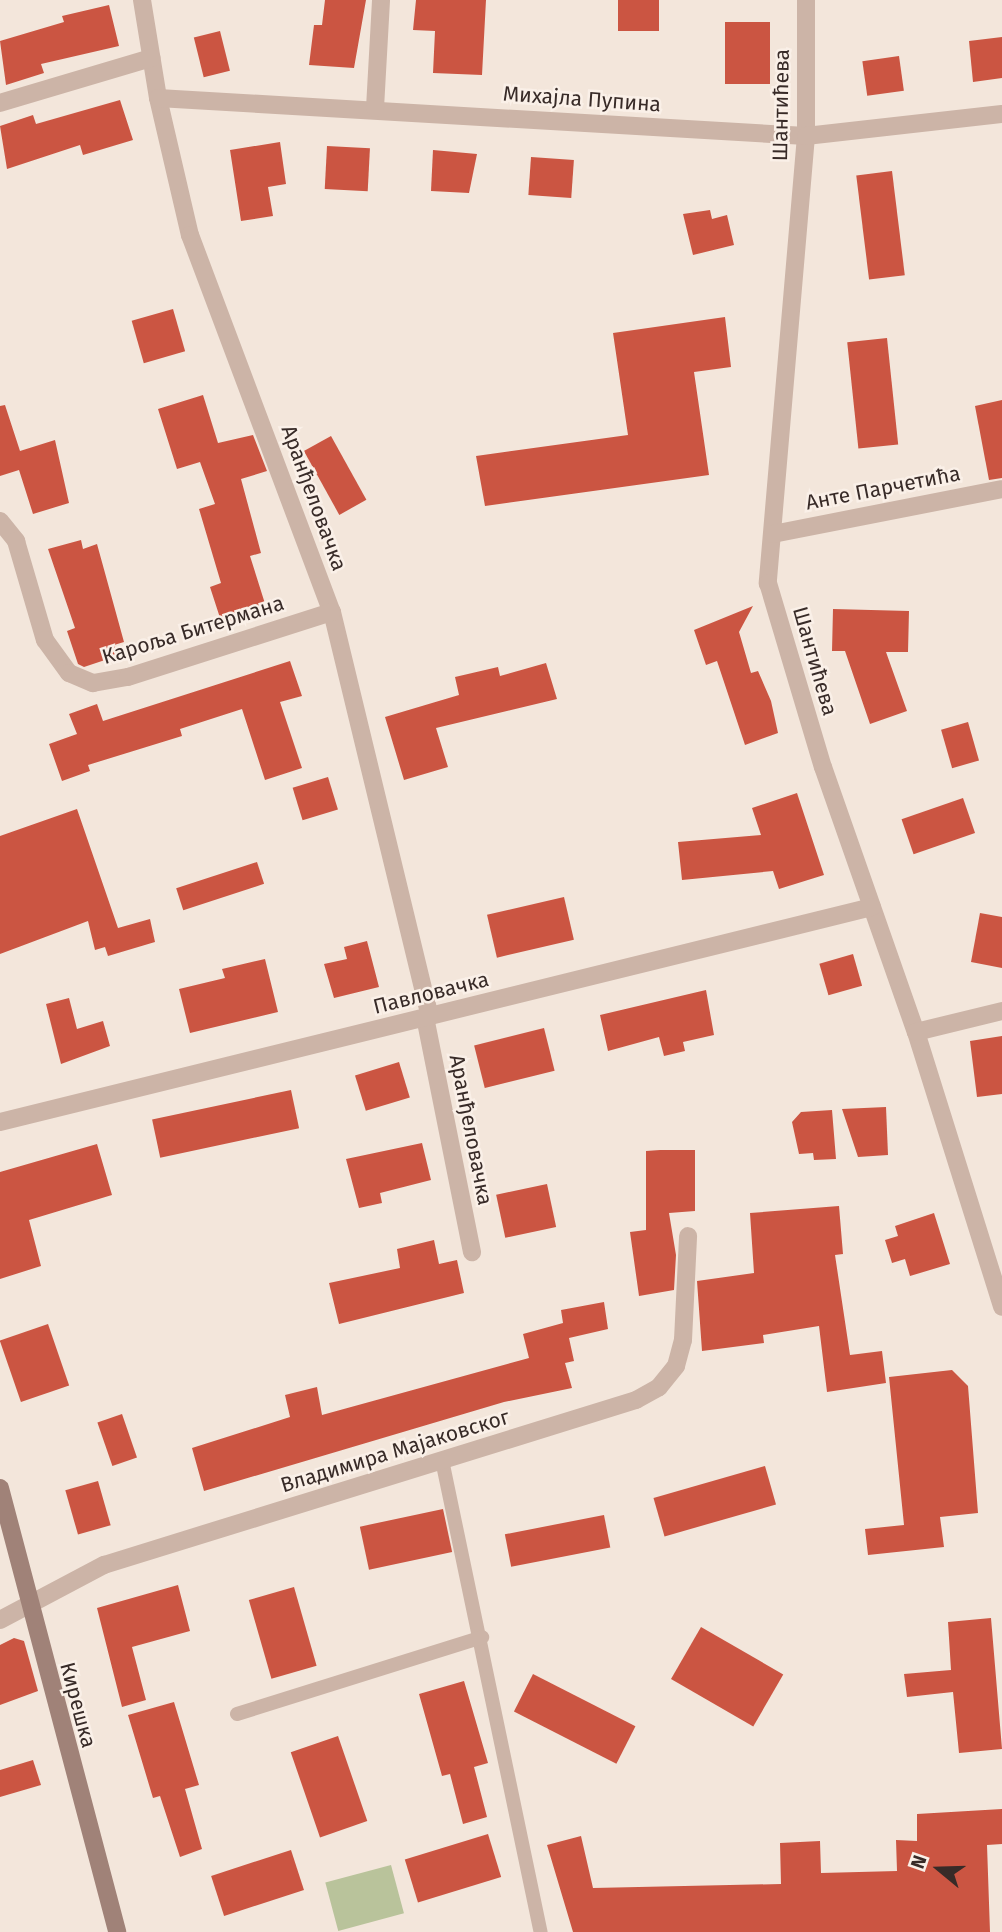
<!DOCTYPE html>
<meta charset="utf-8">
<style>
body{margin:0}
#map{position:relative;width:1002px;height:1932px;overflow:hidden;background:#f3e6db;font-family:"Fira Sans",sans-serif}
div>[style]{position:absolute}
[style*='--x']{left:calc(var(--x)*1px);top:calc(var(--y)*1px);width:calc(var(--w)*1px);rotate:calc(var(--a)*1deg)}
.green>*{inset:0;background:#b9c39b;transform-origin:0 0}
.building>*{inset:0;background:#cb5542;transform-origin:0 0}
.lane>*{height:14px;margin:-7px;padding:0 7px;transform-origin:7px;border-radius:7px;background:#ccb4a7}
.street>*{height:18px;margin:-9px;padding:0 9px;transform-origin:9px;border-radius:9px;background:#ccb4a7}
.secondary>*{height:18px;margin:-9px;padding:0 9px;transform-origin:9px;border-radius:9px;background:#a08278}
span{translate:-50% -50%;white-space:nowrap;text-align:center;line-height:1.15;-webkit-text-stroke:5px #faf0e8;paint-order:stroke}
.street-label{font-size:21px;color:#382b28}
.north{position:absolute;left:904px;top:1834px;width:70px;height:70px;-webkit-text-stroke:5px #faf0e8;paint-order:stroke;rotate:289deg;font-size:19px;font-weight:700;line-height:28px;text-align:center;color:#382b28}
.north::after{content:'';display:block;margin:auto;width:24px;height:32px;background:#382b28;clip-path:polygon(50% 0,100% 100%,50% 72%,0 100%)}
</style>
<div id="map">
<div class="green">
<i style="left:391px;top:1865px;width:50px;height:68px;rotate:75deg"></i>
</div>
<div class="building">
<i style="clip-path:polygon(325px 0,366px 0,354px 68px,309px 65px,314px 25px,322px 25px)"></i>
<i style="clip-path:polygon(416px 0,486px 0,482px 75px,433px 73px,435px 31px,413px 30px)"></i>
<i style="left:618px;top:0;width:41px;height:31px"></i>
<i style="clip-path:polygon(109px 5px,119px 46px,41px 64px,44px 73px,6px 85px,0 41px,64px 22px,62px 16px)"></i>
<i style="left:725px;top:22px;width:45px;height:62px"></i>
<i style="left:220px;top:31px;width:41px;height:27px;rotate:76deg"></i>
<i style="clip-path:polygon(1002px 37px,1002px 78px,973px 82px,969px 41px)"></i>
<i style="left:899px;top:56px;width:35px;height:37px;rotate:82deg"></i>
<i style="clip-path:polygon(120px 100px,133px 140px,83px 155px,80px 145px,7px 169px,0 126px,33px 115px,36px 124px)"></i>
<i style="clip-path:polygon(280px 142px,286px 184px,268px 187px,273px 216px,241px 221px,230px 150px)"></i>
<i style="left:327px;top:146px;width:43px;height:43px;rotate:3deg"></i>
<i style="clip-path:polygon(433px 150px,477px 154px,469px 193px,431px 191px)"></i>
<i style="left:531px;top:157px;width:43px;height:38px;rotate:4deg"></i>
<i style="left:892px;top:171px;width:105px;height:36px;rotate:83deg"></i>
<i style="clip-path:polygon(710px 210px,712px 219px,727px 215px,734px 245px,693px 255px,683px 214px)"></i>
<i style="left:173px;top:309px;width:44px;height:43px;rotate:74deg"></i>
<i style="clip-path:polygon(725px 317px,731px 367px,694px 372px,709px 475px,485px 506px,476px 456px,628px 435px,613px 333px)"></i>
<i style="left:887px;top:338px;width:107px;height:40px;rotate:84deg"></i>
<i style="clip-path:polygon(203px 395px,218px 443px,253px 435px,267px 471px,241px 479px,261px 553px,250px 556px,267px 610px,222px 624px,210px 587px,221px 583px,199px 509px,215px 504px,200px 462px,177px 469px,158px 409px)"></i>
<i style="clip-path:polygon(1002px 400px,1002px 478px,989px 480px,975px 406px)"></i>
<i style="clip-path:polygon(5px 405px,20px 451px,55px 440px,69px 503px,33px 514px,19px 470px,0 476px,0 406px)"></i>
<i style="left:331px;top:436px;width:73px;height:31px;rotate:61deg"></i>
<i style="clip-path:polygon(81px 540px,83px 549px,97px 544px,124px 642px,114px 645px,117px 656px,84px 667px,78px 664px,67px 631px,75px 628px,48px 549px)"></i>
<i style="clip-path:polygon(753px 606px,739px 632px,751px 673px,758px 671px,771px 701px,778px 733px,745px 745px,717px 661px,706px 665px,694px 630px)"></i>
<i style="clip-path:polygon(833px 609px,909px 611px,908px 652px,886px 652px,907px 711px,870px 724px,845px 651px,832px 651px)"></i>
<i style="clip-path:polygon(290px 661px,302px 696px,280px 702px,302px 768px,265px 780px,242px 709px,180px 729px,182px 736px,88px 765px,90px 771px,62px 781px,49px 744px,77px 734px,69px 714px,97px 704px,103px 721px)"></i>
<i style="clip-path:polygon(546px 663px,557px 699px,436px 728px,448px 767px,404px 780px,385px 717px,459px 695px,455px 677px,498px 667px,500px 676px)"></i>
<i style="left:968px;top:722px;width:40px;height:28px;rotate:74deg"></i>
<i style="left:328px;top:777px;width:34px;height:37px;rotate:73deg"></i>
<i style="clip-path:polygon(797px 793px,824px 875px,779px 889px,773px 871px,682px 880px,678px 842px,761px 835px,752px 808px)"></i>
<i style="left:963px;top:798px;width:37px;height:65px;rotate:71deg"></i>
<i style="clip-path:polygon(77px 809px,118px 928px,150px 919px,155px 942px,108px 956px,105px 947px,95px 950px,88px 921px,0 954px,0 836px)"></i>
<i style="left:257px;top:862px;width:23px;height:85px;rotate:72deg"></i>
<i style="left:564px;top:897px;width:44px;height:79px;rotate:77deg"></i>
<i style="clip-path:polygon(980px 913px,1002px 917px,1002px 968px,971px 962px)"></i>
<i style="clip-path:polygon(367px 941px,379px 987px,334px 998px,324px 964px,347px 959px,344px 947px)"></i>
<i style="left:853px;top:954px;width:33px;height:35px;rotate:74deg"></i>
<i style="clip-path:polygon(265px 959px,278px 1012px,190px 1033px,179px 989px,225px 978px,222px 969px)"></i>
<i style="clip-path:polygon(706px 990px,714px 1035px,683px 1042px,685px 1051px,664px 1056px,659px 1037px,608px 1051px,600px 1015px)"></i>
<i style="clip-path:polygon(69px 998px,77px 1029px,103px 1021px,110px 1046px,61px 1064px,46px 1004px)"></i>
<i style="left:544px;top:1028px;width:44px;height:72px;rotate:76deg"></i>
<i style="clip-path:polygon(1002px 1036px,1002px 1094px,977px 1097px,970px 1041px)"></i>
<i style="left:399px;top:1062px;width:37px;height:46px;rotate:73deg"></i>
<i style="left:291px;top:1090px;width:39px;height:142px;rotate:78deg"></i>
<i style="clip-path:polygon(886px 1107px,888px 1155px,858px 1157px,842px 1109px)"></i>
<i style="clip-path:polygon(832px 1110px,836px 1159px,814px 1160px,813px 1153px,799px 1154px,792px 1122px,801px 1112px)"></i>
<i style="clip-path:polygon(422px 1143px,431px 1180px,380px 1193px,382px 1203px,359px 1208px,346px 1159px)"></i>
<i style="clip-path:polygon(97px 1144px,112px 1195px,29px 1220px,41px 1266px,0 1279px,0 1172px)"></i>
<i style="clip-path:polygon(660px 1150px,695px 1150px,695px 1211px,669px 1213px,676px 1255px,674px 1290px,639px 1296px,630px 1232px,646px 1230px,646px 1151px)"></i>
<i style="left:547px;top:1184px;width:44px;height:52px;rotate:78deg"></i>
<i style="clip-path:polygon(839px 1206px,843px 1254px,835px 1255px,850px 1355px,882px 1351px,886px 1383px,827px 1392px,819px 1326px,763px 1335px,764px 1343px,702px 1351px,697px 1281px,754px 1273px,750px 1213px)"></i>
<i style="clip-path:polygon(934px 1213px,950px 1264px,910px 1276px,905px 1259px,892px 1263px,885px 1240px,898px 1236px,895px 1226px)"></i>
<i style="clip-path:polygon(434px 1240px,439px 1264px,457px 1260px,464px 1293px,339px 1324px,329px 1283px,400px 1268px,397px 1249px)"></i>
<i style="clip-path:polygon(604px 1302px,608px 1329px,569px 1338px,574px 1361px,565px 1363px,572px 1388px,504px 1402px,204px 1491px,192px 1448px,290px 1417px,285px 1395px,317px 1387px,322px 1415px,529px 1358px,523px 1334px,563px 1323px,561px 1310px)"></i>
<i style="left:48px;top:1324px;width:65px;height:51px;rotate:71deg"></i>
<i style="clip-path:polygon(952px 1370px,968px 1386px,978px 1513px,940px 1517px,944px 1547px,868px 1555px,865px 1529px,904px 1525px,889px 1377px)"></i>
<i style="left:122px;top:1414px;width:46px;height:26px;rotate:71deg"></i>
<i style="left:765px;top:1466px;width:40px;height:116px;rotate:74deg"></i>
<i style="left:98px;top:1481px;width:46px;height:34px;rotate:74deg"></i>
<i style="left:443px;top:1509px;width:44px;height:85px;rotate:78deg"></i>
<i style="left:604px;top:1515px;width:33px;height:101px;rotate:79deg"></i>
<i style="clip-path:polygon(178px 1585px,190px 1631px,132px 1647px,146px 1700px,122px 1707px,97px 1608px)"></i>
<i style="left:294px;top:1587px;width:82px;height:47px;rotate:74deg"></i>
<i style="clip-path:polygon(991px 1618px,1002px 1749px,959px 1753px,953px 1692px,907px 1697px,904px 1674px,951px 1670px,948px 1622px)"></i>
<i style="left:701px;top:1627px;width:95px;height:60px;rotate:30deg"></i>
<i style="clip-path:polygon(14px 1638px,24px 1641px,38px 1691px,0 1705px,0 1645px)"></i>
<i style="left:533px;top:1674px;width:115px;height:42px;rotate:27deg"></i>
<i style="clip-path:polygon(464px 1681px,488px 1763px,474px 1767px,487px 1817px,463px 1824px,450px 1774px,442px 1776px,419px 1694px)"></i>
<i style="clip-path:polygon(174px 1702px,199px 1785px,185px 1789px,202px 1849px,180px 1857px,160px 1796px,153px 1798px,128px 1715px)"></i>
<i style="left:338px;top:1736px;width:90px;height:50px;rotate:71deg"></i>
<i style="clip-path:polygon(33px 1760px,41px 1785px,0 1797px,0 1770px)"></i>
<i style="clip-path:polygon(1002px 1809px,1002px 1844px,987px 1845px,990px 1932px,573px 1932px,547px 1845px,581px 1836px,593px 1888px,781px 1884px,780px 1843px,820px 1841px,821px 1873px,897px 1871px,896px 1840px,917px 1841px,917px 1814px)"></i>
<i style="left:488px;top:1834px;width:45px;height:87px;rotate:73deg"></i>
<i style="left:291px;top:1850px;width:42px;height:84px;rotate:72deg"></i>
</div>
<div class="lane">
<i style="--x:442;--y:1460;--w:482;--a:78.2"></i>
<i style="--x:237;--y:1714;--w:257;--a:-17.4"></i>
</div>
<div class="street">
<i style="--x:142;--y:0;--w:99;--a:80.7"></i>
<i style="--x:158;--y:98;--w:141;--a:76.9"></i>
<i style="--x:190;--y:235;--w:403;--a:69.4"></i>
<i style="--x:332;--y:612;--w:416;--a:76.4"></i>
<i style="--x:806;--y:0;--w:136;--a:90"></i>
<i style="--x:806;--y:136;--w:449;--a:94.9"></i>
<i style="--x:768;--y:583;--w:192;--a:73.4"></i>
<i style="--x:823;--y:767;--w:281;--a:70.7"></i>
<i style="--x:916;--y:1032;--w:288;--a:72.6"></i>
<i style="--x:158;--y:98;--w:649;--a:3.36"></i>
<i style="--x:806;--y:136;--w:197;--a:-6.4"></i>
<i style="--x:0;--y:103;--w:158;--a:-16.6"></i>
<i style="--x:375;--y:108;--w:108;--a:-86.8"></i>
<i style="--x:0;--y:521;--w:26;--a:51"></i>
<i style="--x:16;--y:541;--w:103;--a:73.7"></i>
<i style="--x:45;--y:640;--w:41;--a:54"></i>
<i style="--x:69;--y:673;--w:26;--a:23"></i>
<i style="--x:93;--y:683;--w:36;--a:-10"></i>
<i style="--x:128;--y:677;--w:214;--a:-17.7"></i>
<i style="--x:773;--y:534;--w:233;--a:-11.1"></i>
<i style="--x:425;--y:1017;--w:240;--a:78.7"></i>
<i style="--x:916;--y:1032;--w:89;--a:-13.7"></i>
<i style="--x:0;--y:1122;--w:898;--a:-13.85"></i>
<i style="--x:0;--y:1620;--w:118;--a:-27.9"></i>
<i style="--x:104;--y:1565;--w:557;--a:-17.23"></i>
<i style="--x:636;--y:1400;--w:26;--a:-29"></i>
<i style="--x:659;--y:1387;--w:27;--a:-51"></i>
<i style="--x:676;--y:1366;--w:27;--a:-75"></i>
<i style="--x:683;--y:1340;--w:104;--a:-87.2"></i>
</div>
<div class="secondary">
<i style="--x:0;--y:1488;--w:459;--a:75.2"></i>
</div>
<div class="street-label">
<span style="left:582px;top:99px;rotate:4deg">Михајла Пупина</span>
<span style="left:781px;top:105px;rotate:-89deg">Шантићева</span>
<span style="left:883px;top:488px;rotate:-11deg">Анте Парчетића</span>
<span style="left:314px;top:498px;rotate:70deg">Аранђеловачка</span>
<span style="left:193px;top:630px;rotate:-17deg">Кароља Битермана</span>
<span style="left:815px;top:661px;rotate:74deg">Шантићева</span>
<span style="left:431px;top:993px;rotate:-14deg">Павловачка</span>
<span style="left:471px;top:1130px;rotate:79deg">Аранђеловачка</span>
<span style="left:395px;top:1451px;rotate:-17deg">Владимира Мајаковског</span>
<span style="left:78px;top:1705px;rotate:75deg">Кирешка</span>
</div>
<div class="north">N</div>
</div>
